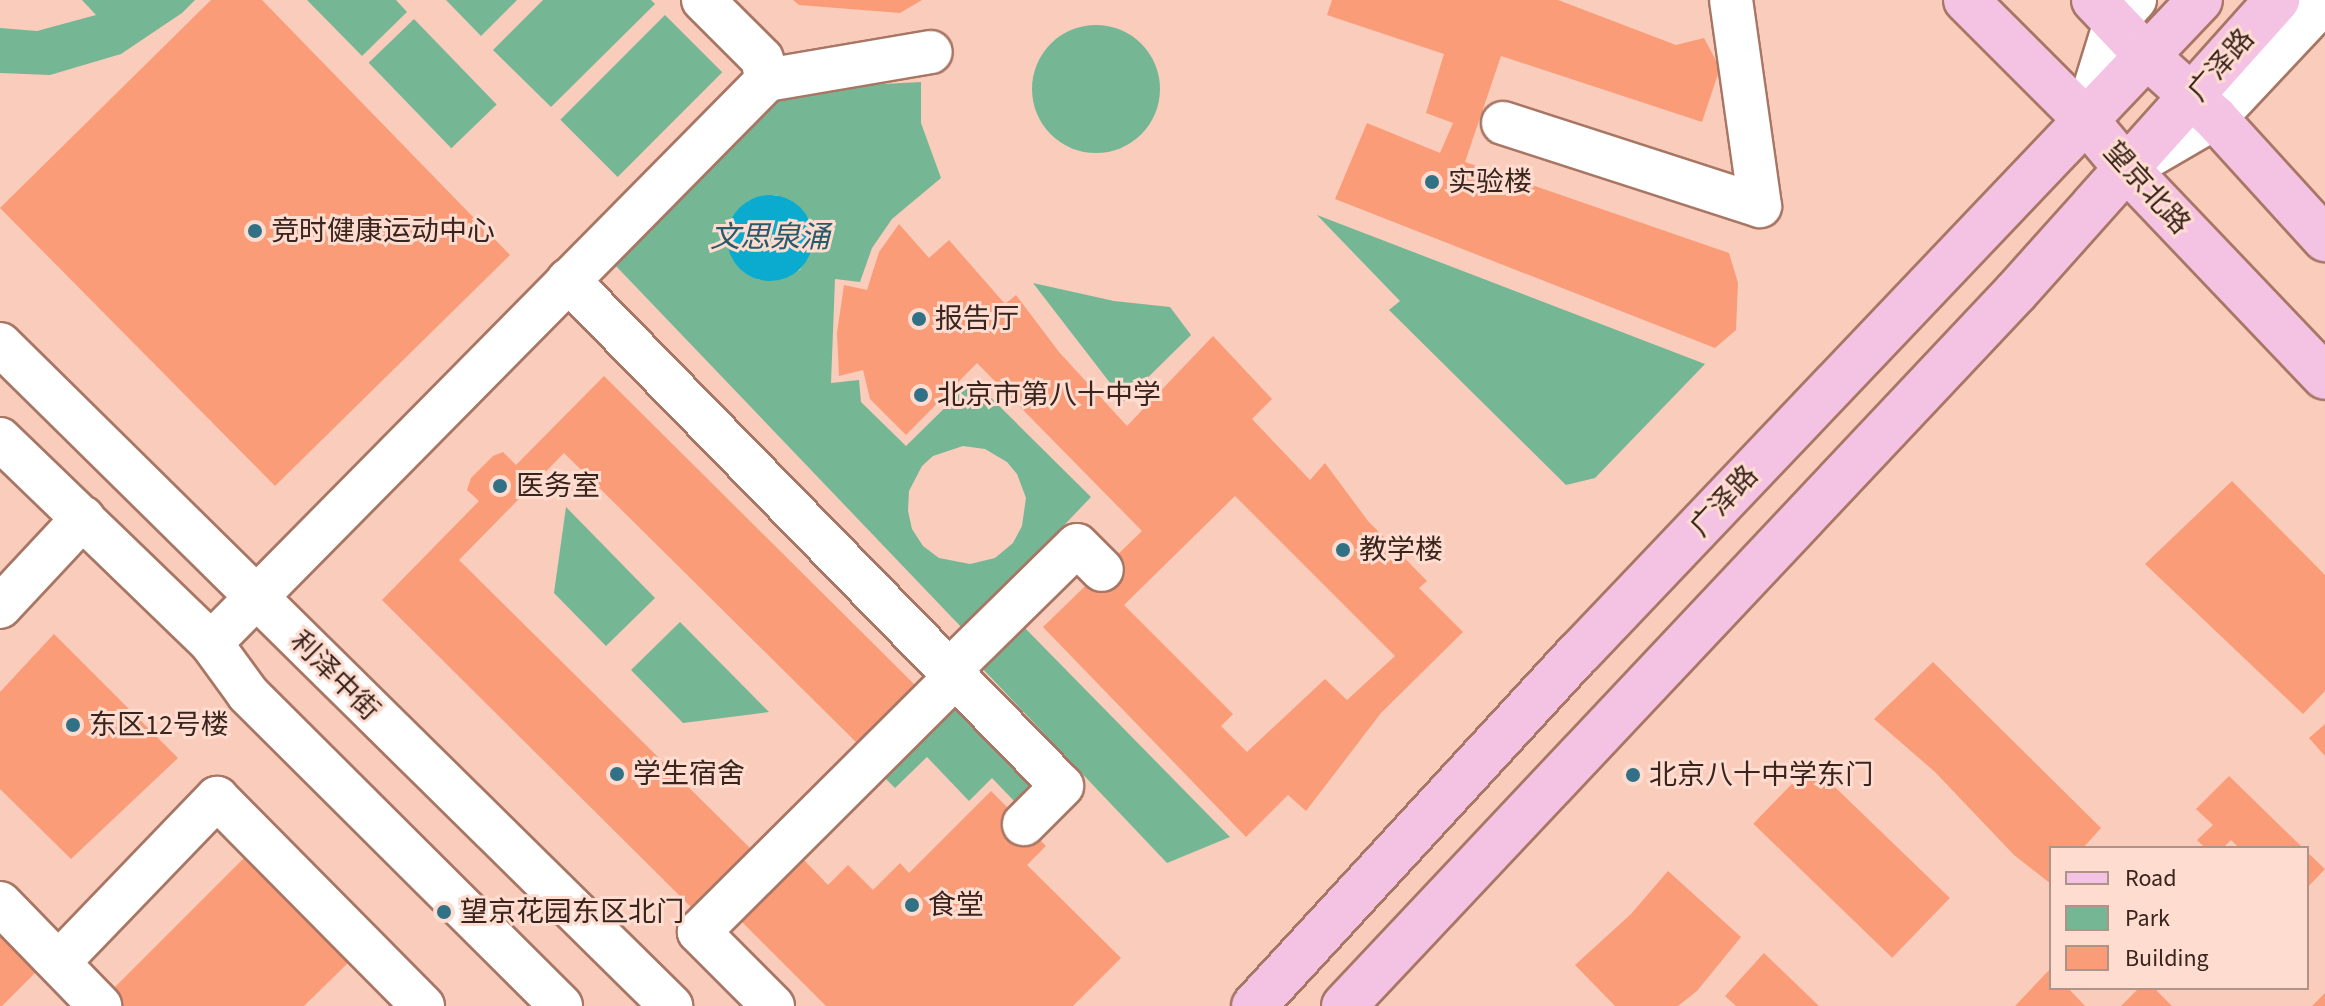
<!DOCTYPE html>
<meta charset="utf-8">
<style>
body{margin:0}
#map{position:relative;width:2325px;height:1006px;overflow:hidden;background:#f9ccbc;font-family:"Source Sans 3","Noto Sans SC",sans-serif}
div>[style]{position:absolute}
[style*='--x']{left:calc(var(--x)*1px);top:calc(var(--y)*1px);width:calc(var(--w)*1px);rotate:calc(var(--a)*1deg)}
.green>*{inset:0;background:#75b794;transform-origin:0 0}
.round{border-radius:50%}
.water>*{inset:0;background:#0aabcf}
.building>*{inset:0;background:#fb9c79;transform-origin:0 0}
.roads{filter:drop-shadow(2px 0 #a87664) drop-shadow(-2px 0 #a87664) drop-shadow(0 2px #a87664) drop-shadow(0 -2px #a87664)}
.minor>*{height:42px;margin:-21px;padding:0 21px;transform-origin:21px;border-radius:21px;background:#fff}
.major>*{height:44px;margin:-22px;padding:0 22px;transform-origin:22px;border-radius:22px;background:#f4c3e3}
.dots>*{width:22px;height:22px;translate:-50% -50%;box-sizing:border-box;border:4px solid #fedcd0;border-radius:50%}
span{translate:-50% -50%;white-space:nowrap;text-align:center;line-height:1.15;-webkit-text-stroke:6px #fedcd0;paint-order:stroke}
.street-label{font-size:28px;color:#39251d}
.poi-label{font-size:28px;color:#39251d}
.left{translate:0 -50%;text-align:left}
.water-label{font-size:30px;color:#265b6b;font-style:italic}
.legend{position:absolute;left:2049px;top:846px;width:260px;height:144px;box-sizing:border-box;background:#fedcd0;border:2px solid #af9388;margin:0;padding:10px 14px;list-style:none;font-size:24px;color:#39251d}
.legend li{display:flex;align-items:center;gap:16px;height:40px}
.legend b{width:40px;border:2px solid #af9388}
</style>
<div id="map">
<div class="green">
<i style="clip-path:polygon(82px 0,195px 0,182px 13px,121px 54px,50px 75px,0 73px,0 28px,37px 31px,96px 15px)"></i>
<i style="clip-path:polygon(307px 0,396px 0,407px 12px,362px 56px)"></i>
<i style="clip-path:polygon(446px 0,517px 0,481px 36px)"></i>
<i style="clip-path:polygon(543px 0,651px 0,655px 4px,551px 107px,493px 50px)"></i>
<i style="left:665px;top:15px;width:81px;height:148px;rotate:45deg"></i>
<i style="left:414px;top:19px;width:119px;height:63px;rotate:46deg"></i>
<i class="round" style="left:1032px;top:25px;width:128px;height:128px"></i>
<i style="clip-path:polygon(evenodd,921px 82px,921px 123px,941px 178px,892px 219px,872px 248px,860px 282px,835px 279px,831px 383px,859px 380px,861px 402px,906px 446px,973px 380px,1091px 497px,964px 630px,615px 265px,781px 97px,806px 88px,921px 82px,776px 195px,789px 200px,809px 219px,813px 246px,800px 270px,759px 280px,736px 263px,727px 236px,730px 222px,748px 201px,776px 195px,921px 82px,963px 446px,985px 449px,1007px 462px,1017px 474px,1026px 498px,1022px 526px,1013px 543px,995px 558px,970px 564px,939px 558px,923px 546px,912px 529px,908px 511px,909px 491px,922px 466px,933px 456px,963px 446px)"></i>
<i style="clip-path:polygon(1317px 215px,1705px 364px,1595px 478px,1566px 485px,1389px 310px,1400px 301px)"></i>
<i style="clip-path:polygon(1033px 283px,1114px 301px,1170px 307px,1191px 335px,1124px 401px)"></i>
<i style="clip-path:polygon(566px 507px,655px 598px,606px 646px,554px 593px)"></i>
<i style="clip-path:polygon(680px 622px,769px 712px,683px 723px,631px 670px)"></i>
<i style="clip-path:polygon(1022px 625px,1230px 837px,1167px 863px,980px 666px)"></i>
<i style="clip-path:polygon(960px 702px,1037px 782px,1016px 803px,992px 778px,969px 801px,927px 757px,895px 788px,883px 776px)"></i>
</div>
<div class="water">
<i class="round" style="left:727px;top:195px;width:86px;height:86px"></i>
</div>
<div class="building">
<i style="clip-path:polygon(211px 0,262px 0,510px 255px,275px 486px,0 208px)"></i>
<i style="clip-path:polygon(793px 0,922px 0,900px 13px,799px 5px)"></i>
<i style="clip-path:polygon(1332px 0,1558px 0,1676px 45px,1704px 38px,1720px 68px,1702px 122px,1501px 56px,1465px 162px,1729px 253px,1738px 283px,1736px 330px,1715px 348px,1335px 199px,1367px 123px,1440px 153px,1453px 123px,1426px 113px,1444px 54px,1327px 15px)"></i>
<i style="clip-path:polygon(evenodd,899px 224px,929px 258px,949px 240px,1005px 304px,1016px 295px,1059px 352px,1127px 426px,1213px 336px,1272px 399px,1252px 419px,1310px 480px,1325px 463px,1368px 521px,1427px 581px,1419px 588px,1463px 632px,1381px 713px,1306px 811px,1288px 795px,1246px 837px,1043px 627px,1142px 531px,977px 363px,906px 435px,870px 399px,863px 370px,839px 376px,837px 333px,844px 285px,867px 290px,879px 252px,899px 224px,1235px 496px,1395px 656px,1347px 700px,1325px 679px,1247px 752px,1221px 726px,1233px 714px,1124px 605px,1235px 496px)"></i>
<i style="clip-path:polygon(604px 376px,919px 689px,861px 747px,564px 453px,459px 560px,755px 853px,696px 912px,382px 600px,479px 501px,467px 490px,471px 478px,493px 456px,503px 452px,516px 465px)"></i>
<i style="clip-path:polygon(2232px 481px,2325px 575px,2325px 691px,2303px 714px,2145px 564px)"></i>
<i style="clip-path:polygon(54px 634px,178px 758px,71px 859px,0 789px,0 692px)"></i>
<i style="clip-path:polygon(1933px 662px,2101px 828px,2083px 848px,2051px 848px,2051px 884px,2014px 855px,1935px 772px,1874px 719px)"></i>
<i style="clip-path:polygon(2325px 724px,2325px 756px,2309px 738px)"></i>
<i style="left:1811px;top:764px;width:193px;height:83px;rotate:44deg"></i>
<i style="clip-path:polygon(2229px 776px,2303px 848px,2239px 848px,2231px 840px,2223px 848px,2205px 848px,2197px 840px,2213px 825px,2196px 809px)"></i>
<i style="clip-path:polygon(991px 791px,1046px 846px,1027px 865px,1121px 958px,1073px 1006px,826px 1006px,741px 921px,803px 859px,828px 885px,848px 865px,873px 890px,900px 863px,909px 873px)"></i>
<i style="clip-path:polygon(2307px 852px,2325px 869px,2307px 888px)"></i>
<i style="clip-path:polygon(247px 855px,351px 960px,304px 1006px,109px 1006px,102px 1000px)"></i>
<i style="clip-path:polygon(1668px 871px,1741px 937px,1697px 991px,1678px 1006px,1615px 1006px,1575px 965px,1631px 914px)"></i>
<i style="clip-path:polygon(0 931px,38px 970px,2px 1006px,0 1006px)"></i>
<i style="clip-path:polygon(1764px 953px,1819px 1006px,1736px 1006px,1725px 996px)"></i>
<i style="clip-path:polygon(2051px 968px,2051px 988px,2068px 988px,2085px 1006px,2015px 1006px)"></i>
<i style="clip-path:polygon(2139px 988px,2154px 988px,2172px 1006px,2121px 1006px)"></i>
<i style="clip-path:polygon(2325px 993px,2325px 1006px,2312px 1006px)"></i>
</div>
<div class="roads">
<div class="minor">
<i style="--x:703;--y:0;--w:83;--a:45"></i>
<i style="--x:762;--y:59;--w:22;--a:77"></i>
<i style="--x:2085;--y:119;--w:102;--a:-72.8"></i>
<i style="--x:2115;--y:22;--w:30;--a:-48"></i>
<i style="--x:1503;--y:123;--w:270;--a:17.9"></i>
<i style="--x:1760;--y:206;--w:208;--a:-98"></i>
<i style="--x:2139;--y:162;--w:88;--a:-30.1"></i>
<i style="--x:2215;--y:118;--w:161;--a:-46.8"></i>
<i style="--x:568;--y:280;--w:707;--a:45.69"></i>
<i style="--x:1062;--y:786;--w:54;--a:135"></i>
<i style="--x:0;--y:344;--w:943;--a:44.61"></i>
<i style="--x:0;--y:439;--w:293;--a:44"></i>
<i style="--x:211;--y:643;--w:63;--a:54"></i>
<i style="--x:248;--y:694;--w:442;--a:44.9"></i>
<i style="--x:0;--y:607;--w:122;--a:-47"></i>
<i style="--x:211;--y:643;--w:791;--a:-45.36"></i>
<i style="--x:767;--y:80;--w:166;--a:-9.7"></i>
<i style="--x:0;--y:903;--w:144;--a:45.8"></i>
<i style="--x:59;--y:962;--w:228;--a:-46.1"></i>
<i style="--x:217;--y:798;--w:293;--a:45.3"></i>
<i style="--x:773;--y:1006;--w:105;--a:-135"></i>
<i style="--x:699;--y:932;--w:363;--a:-44.9"></i>
<i style="--x:956;--y:676;--w:15;--a:-79"></i>
<i style="--x:959;--y:661;--w:165;--a:-44.5"></i>
<i style="--x:1077;--y:545;--w:35;--a:45"></i>
</div>
<div class="major">
<i style="--x:1966;--y:0;--w:168;--a:45"></i>
<i style="--x:2085;--y:119;--w:65;--a:50"></i>
<i style="--x:2127;--y:169;--w:287;--a:46.4"></i>
<i style="--x:2094;--y:0;--w:74;--a:46.6"></i>
<i style="--x:2145;--y:54;--w:95;--a:42.4"></i>
<i style="--x:2215;--y:118;--w:164;--a:47.7"></i>
<i style="--x:1254;--y:1006;--w:480;--a:-47.4"></i>
<i style="--x:1579;--y:653;--w:901;--a:-46.44"></i>
<i style="--x:1344;--y:1006;--w:980;--a:-46.74"></i>
<i style="--x:2016;--y:292;--w:392;--a:-48.2"></i>
</div>
</div>
<div class="dots">
<i style="left:1432px;top:182px;background:#307185"></i>
<i style="left:255px;top:231px;background:#307185"></i>
<i style="left:919px;top:319px;background:#307185"></i>
<i style="left:921px;top:395px;background:#307185"></i>
<i style="left:500px;top:486px;background:#307185"></i>
<i style="left:1343px;top:550px;background:#307185"></i>
<i style="left:73px;top:725px;background:#307185"></i>
<i style="left:617px;top:774px;background:#307185"></i>
<i style="left:1633px;top:775px;background:#307185"></i>
<i style="left:912px;top:905px;background:#307185"></i>
<i style="left:444px;top:912px;background:#307185"></i>
</div>
<div class="street-label">
<span style="left:2221px;top:65px;rotate:-49deg">广泽路</span>
<span style="left:2147px;top:188px;rotate:48deg">望京北路</span>
<span style="left:1724px;top:501px;rotate:-47deg">广泽路</span>
<span style="left:335px;top:676px;rotate:45deg">利泽中街</span>
</div>
<div class="poi-label">
<span class="left" style="left:1448px;top:182px">实验楼</span>
<span class="left" style="left:271px;top:231px">竞时健康运动中心</span>
<span class="left" style="left:935px;top:319px">报告厅</span>
<span class="left" style="left:937px;top:395px">北京市第八十中学</span>
<span class="left" style="left:516px;top:486px">医务室</span>
<span class="left" style="left:1359px;top:550px">教学楼</span>
<span class="left" style="left:89px;top:725px">东区12号楼</span>
<span class="left" style="left:633px;top:774px">学生宿舍</span>
<span class="left" style="left:1649px;top:775px">北京八十中学东门</span>
<span class="left" style="left:928px;top:905px">食堂</span>
<span class="left" style="left:460px;top:912px">望京花园东区北门</span>
</div>
<div class="water-label">
<span style="left:770px;top:238px">文思泉涌</span>
</div>
<ul class="legend">
<li><b style="height:10px;background:#f4c3e3"></b>Road</li>
<li><b style="height:22px;background:#75b794"></b>Park</li>
<li><b style="height:22px;background:#fb9c79"></b>Building</li>
</ul>
</div>
